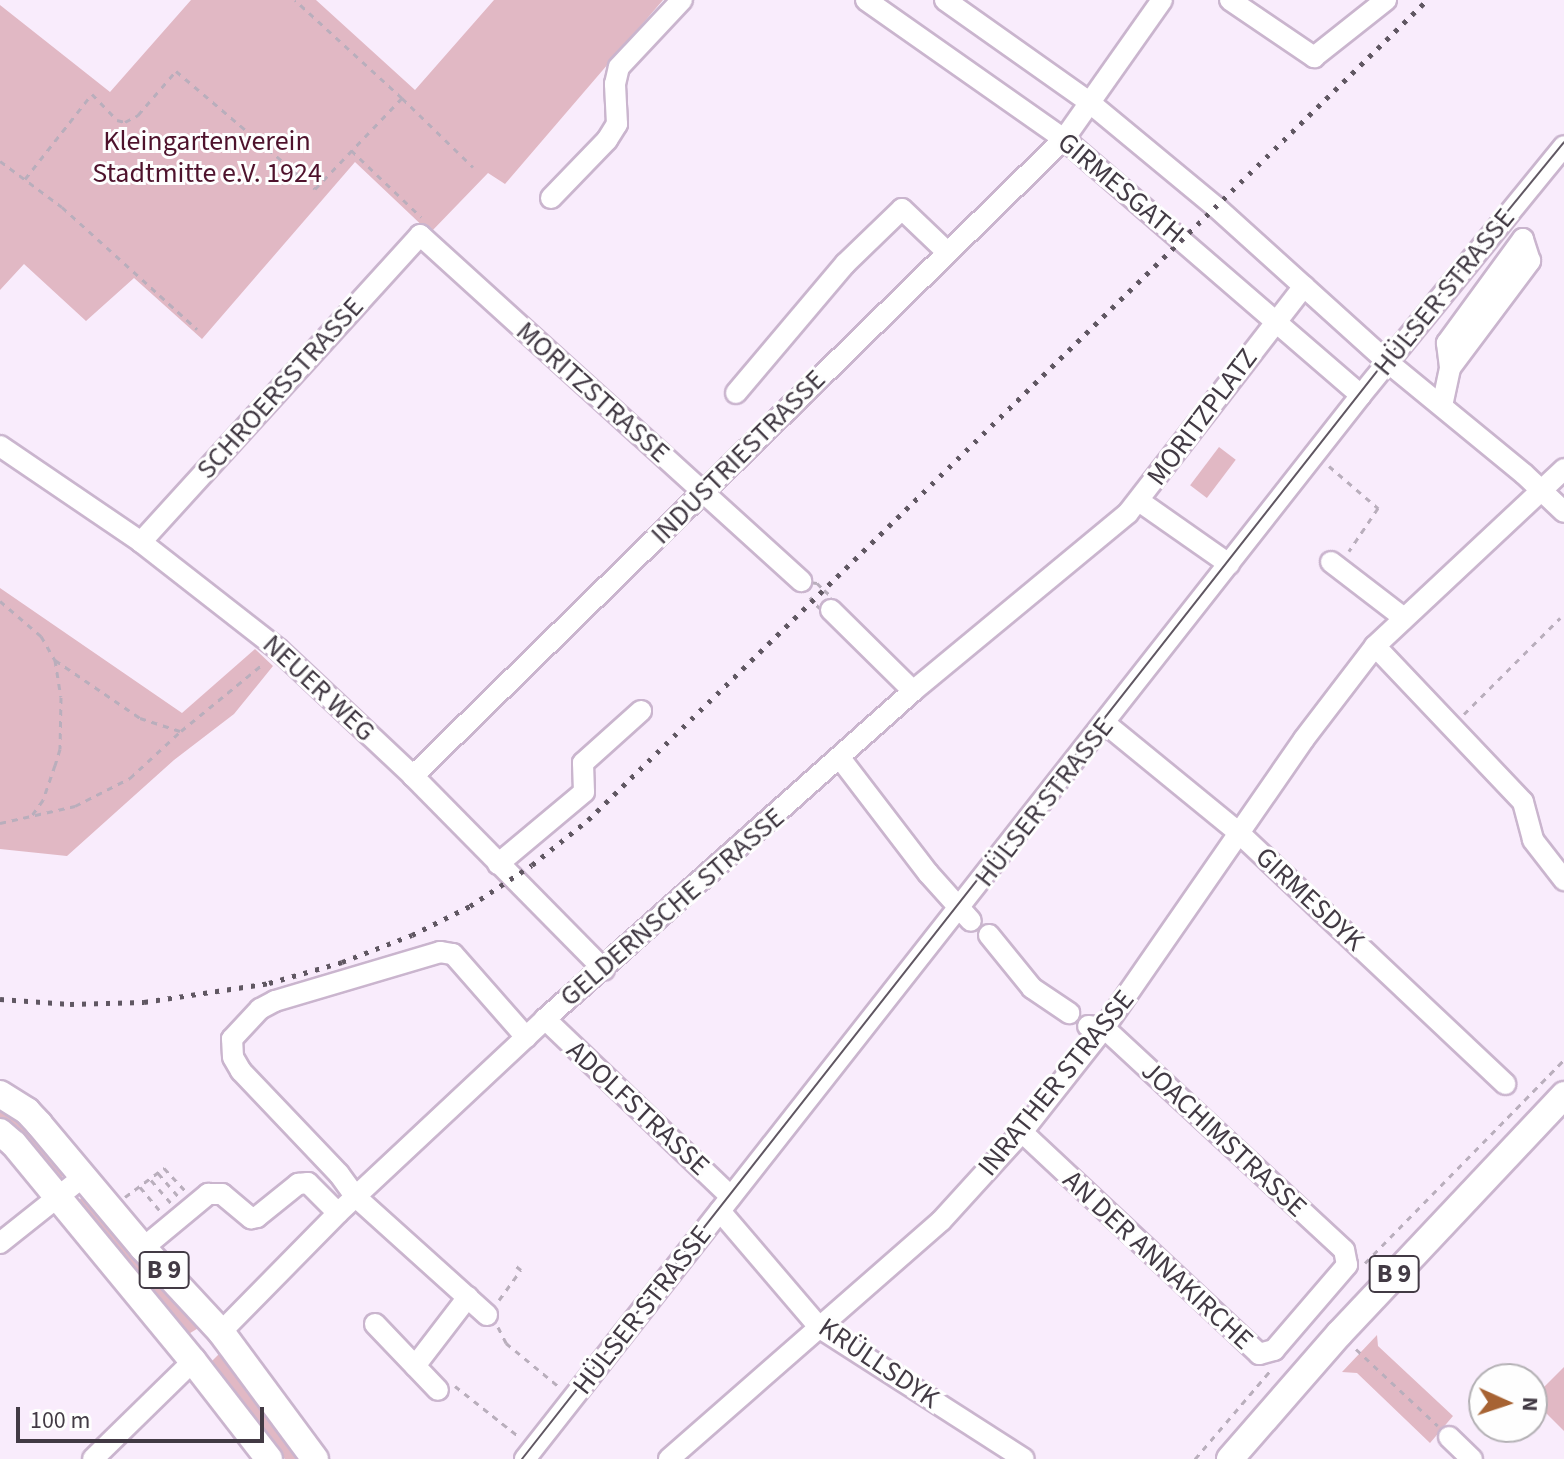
<!DOCTYPE html>
<meta charset="utf-8">
<style>
body{margin:0}
#map{position:relative;width:1564px;height:1459px;overflow:hidden;background:#f9ecfc;font-family:"Source Sans 3",sans-serif}
div>[style]{position:absolute}
[style*='--x']{left:calc(var(--x)*1px);top:calc(var(--y)*1px);width:calc(var(--w)*1px);rotate:calc(var(--a)*1deg)}
.green>*{inset:0;background:#e1b8c4;transform-origin:0 0}
.path>*{height:3px;margin-top:-1.5px;transform-origin:0;background:repeating-linear-gradient(90deg,#b9aebc 0 6px,transparent 0 12px)}
.roads{filter:drop-shadow(2px 0 #cab5ce) drop-shadow(-2px 0 #cab5ce) drop-shadow(0 2px #cab5ce) drop-shadow(0 -2px #cab5ce)}
.minor>*{height:20px;margin:-10px;padding:0 10px;transform-origin:10px;border-radius:10px;background:#fff}
.major>*{height:26px;margin:-13px;padding:0 13px;transform-origin:13px;border-radius:13px;background:#fff}
.tram>*{height:2px;margin:-1px;padding:0 1px;transform-origin:1px;border-radius:1px;background:#605762}
.rail>*{height:5px;margin-top:-2.5px;transform-origin:0;background:repeating-linear-gradient(90deg,#605762 0 4px,transparent 0 12px)}
span{translate:-50% -50%;white-space:nowrap;text-align:center;line-height:1.15;-webkit-text-stroke:6px #fefefe;paint-order:stroke}
.shield-label span{padding:2px 6px;background:#fefefe;border:2px solid;border-radius:6px;-webkit-text-stroke-width:0}
.shield-label{font-size:26px;color:#423a44;font-weight:700}
.park-label{font-size:28px;color:#4e122c}
.street-label{font-size:28px;color:#423a44}
.north{position:absolute;left:1468px;top:1363px;width:80px;height:80px;box-sizing:border-box;background:#fefefe;border:2px solid #b3b0b4;border-radius:50%;rotate:93deg;font-size:22px;font-weight:700;line-height:32px;text-align:center;color:#423a44}
.north::after{content:'';display:block;margin:auto;width:28px;height:36px;background:#a76333;clip-path:polygon(50% 0,100% 100%,50% 72%,0 100%)}
.scale{position:absolute;left:16px;top:1407px;width:248px;height:36px;box-sizing:border-box;border:4px solid #423a44;border-top:0;padding-left:10px;font-size:24px;line-height:28px;white-space:nowrap;color:#423a44;-webkit-text-stroke:6px #fefefe;paint-order:stroke}
</style>
<div id="map">
<div class="green">
<i style="clip-path:polygon(191px 0,316px 0,415px 90px,494px 0,663px 0,505px 184px,488px 173px,430px 233px,355px 162px,202px 339px,134px 278px,86px 321px,24px 264px,0 290px,0 5px,110px 92px)"></i>
<i style="left:1219px;top:447px;width:21px;height:48px;rotate:37deg"></i>
<i style="clip-path:polygon(0 588px,182px 713px,255px 649px,273px 666px,234px 714px,174px 760px,67px 856px,0 849px)"></i>
<i style="clip-path:polygon(0 1107px,14px 1113px,65px 1170px,61px 1180px,56px 1181px,7px 1122px,0 1118px)"></i>
<i style="clip-path:polygon(88px 1197px,200px 1327px,187px 1335px,76px 1205px,81px 1198px)"></i>
<i style="clip-path:polygon(1377px 1335px,1378px 1346px,1453px 1416px,1430px 1443px,1357px 1373px,1342px 1372px)"></i>
<i style="clip-path:polygon(221px 1352px,304px 1459px,285px 1459px,207px 1366px)"></i>
<i style="clip-path:polygon(1564px 1367px,1564px 1431px,1532px 1399px)"></i>
</div>
<div class="path">
<i style="--x:402;--y:98;--w:99;--a:44.2"></i>
<i style="--x:351;--y:150;--w:97;--a:43.7"></i>
<i style="--x:0;--y:161;--w:77;--a:36.6"></i>
<i style="--x:62;--y:207;--w:182;--a:42.1"></i>
<i style="--x:25;--y:179;--w:108;--a:-51.8"></i>
<i style="--x:92;--y:94;--w:36;--a:46"></i>
<i style="--x:117;--y:120;--w:8;--a:14"></i>
<i style="--x:125;--y:122;--w:15;--a:-28"></i>
<i style="--x:138;--y:115;--w:58;--a:-49.2"></i>
<i style="--x:176;--y:71;--w:182;--a:40.3"></i>
<i style="--x:315;--y:189;--w:126;--a:-46.3"></i>
<i style="--x:402;--y:98;--w:145;--a:-137.5"></i>
<i style="--x:1329;--y:466;--w:65;--a:40.6"></i>
<i style="--x:1378;--y:508;--w:52;--a:124"></i>
<i style="--x:801;--y:581;--w:16;--a:7"></i>
<i style="--x:817;--y:583;--w:10;--a:45"></i>
<i style="--x:824;--y:590;--w:11;--a:41"></i>
<i style="--x:832;--y:597;--w:13;--a:94"></i>
<i style="--x:831;--y:610;--w:10;--a:-174"></i>
<i style="--x:821;--y:609;--w:11;--a:-139"></i>
<i style="--x:813;--y:602;--w:24;--a:-120"></i>
<i style="--x:0;--y:601;--w:54;--a:40.5"></i>
<i style="--x:41;--y:636;--w:28;--a:60"></i>
<i style="--x:55;--y:660;--w:37;--a:81"></i>
<i style="--x:61;--y:697;--w:52;--a:91.1"></i>
<i style="--x:60;--y:749;--w:17;--a:107"></i>
<i style="--x:55;--y:765;--w:37;--a:109"></i>
<i style="--x:43;--y:800;--w:22;--a:126"></i>
<i style="--x:55;--y:660;--w:103;--a:34.3"></i>
<i style="--x:140;--y:718;--w:42;--a:18"></i>
<i style="--x:1464;--y:714;--w:136;--a:-45"></i>
<i style="--x:0;--y:823;--w:77;--a:-12.8"></i>
<i style="--x:75;--y:806;--w:62;--a:-27"></i>
<i style="--x:130;--y:778;--w:69;--a:-42.7"></i>
<i style="--x:181;--y:731;--w:107;--a:-39.3"></i>
<i style="--x:158;--y:1173;--w:32;--a:49"></i>
<i style="--x:151;--y:1180;--w:30;--a:49"></i>
<i style="--x:140;--y:1187;--w:33;--a:50"></i>
<i style="--x:125;--y:1197;--w:49;--a:-36.6"></i>
<i style="--x:164;--y:1168;--w:33;--a:47"></i>
<i style="--x:1365;--y:1263;--w:284;--a:-45.6"></i>
<i style="--x:499;--y:1300;--w:37;--a:-54"></i>
<i style="--x:521;--y:1270;--w:6;--a:-141"></i>
<i style="--x:498;--y:1327;--w:18;--a:63"></i>
<i style="--x:506;--y:1343;--w:67;--a:39.6"></i>
<i style="--x:1356;--y:1349;--w:112;--a:43.2"></i>
<i style="--x:455;--y:1386;--w:80;--a:38.4"></i>
<i style="--x:1195;--y:1459;--w:116;--a:-49.6"></i>
</div>
<div class="roads">
<div class="minor">
<i style="--x:866;--y:0;--w:242;--a:35.1"></i>
<i style="--x:1064;--y:139;--w:392;--a:40.8"></i>
<i style="--x:945;--y:0;--w:176;--a:35.3"></i>
<i style="--x:1089;--y:102;--w:165;--a:39.6"></i>
<i style="--x:1216;--y:207;--w:234;--a:42.1"></i>
<i style="--x:1390;--y:364;--w:173;--a:39.4"></i>
<i style="--x:1524;--y:474;--w:55;--a:43.5"></i>
<i style="--x:1230;--y:0;--w:102;--a:34.2"></i>
<i style="--x:1314;--y:57;--w:92;--a:-38.4"></i>
<i style="--x:551;--y:198;--w:81;--a:-46"></i>
<i style="--x:607;--y:140;--w:19;--a:-58"></i>
<i style="--x:617;--y:124;--w:40;--a:-92.9"></i>
<i style="--x:615;--y:84;--w:17;--a:-77"></i>
<i style="--x:619;--y:67;--w:92;--a:-46.8"></i>
<i style="--x:736;--y:393;--w:169;--a:-49.8"></i>
<i style="--x:845;--y:264;--w:79;--a:-44"></i>
<i style="--x:902;--y:209;--w:62;--a:43.7"></i>
<i style="--x:1442;--y:406;--w:39;--a:-78"></i>
<i style="--x:1450;--y:368;--w:134;--a:-53.2"></i>
<i style="--x:1530;--y:261;--w:23;--a:-108"></i>
<i style="--x:1523;--y:239;--w:129;--a:126.2"></i>
<i style="--x:1447;--y:343;--w:25;--a:83"></i>
<i style="--x:0;--y:446;--w:171;--a:34.2"></i>
<i style="--x:141;--y:542;--w:175;--a:38"></i>
<i style="--x:279;--y:650;--w:184;--a:43.2"></i>
<i style="--x:413;--y:776;--w:272;--a:45.4"></i>
<i style="--x:1139;--y:501;--w:110;--a:35"></i>
<i style="--x:141;--y:542;--w:415;--a:-47.7"></i>
<i style="--x:420;--y:235;--w:515;--a:42.24"></i>
<i style="--x:1331;--y:562;--w:92;--a:37.5"></i>
<i style="--x:831;--y:610;--w:115;--a:44.6"></i>
<i style="--x:1375;--y:646;--w:215;--a:46.5"></i>
<i style="--x:1523;--y:802;--w:39;--a:75"></i>
<i style="--x:1533;--y:840;--w:51;--a:52.2"></i>
<i style="--x:1106;--y:724;--w:172;--a:39.3"></i>
<i style="--x:1239;--y:833;--w:366;--a:43.3"></i>
<i style="--x:840;--y:758;--w:145;--a:52.6"></i>
<i style="--x:928;--y:873;--w:64;--a:48.1"></i>
<i style="--x:413;--y:776;--w:911;--a:-44.38"></i>
<i style="--x:1064;--y:139;--w:170;--a:-54.8"></i>
<i style="--x:498;--y:864;--w:112;--a:-39.9"></i>
<i style="--x:584;--y:792;--w:29;--a:-92"></i>
<i style="--x:583;--y:763;--w:78;--a:-41.9"></i>
<i style="--x:989;--y:935;--w:68;--a:50.9"></i>
<i style="--x:1032;--y:988;--w:45;--a:34"></i>
<i style="--x:545;--y:1019;--w:257;--a:43.7"></i>
<i style="--x:1022;--y:1132;--w:325;--a:43.1"></i>
<i style="--x:1259;--y:1354;--w:16;--a:-15"></i>
<i style="--x:1274;--y:1350;--w:112;--a:-49.3"></i>
<i style="--x:1347;--y:1265;--w:15;--a:-101"></i>
<i style="--x:1344;--y:1250;--w:327;--a:-137.2"></i>
<i style="--x:1104;--y:1028;--w:16;--a:-173"></i>
<i style="--x:720;--y:1211;--w:154;--a:49.5"></i>
<i style="--x:820;--y:1328;--w:242;--a:32.7"></i>
<i style="--x:0;--y:1243;--w:106;--a:-38.5"></i>
<i style="--x:143;--y:1248;--w:85;--a:-39.7"></i>
<i style="--x:208;--y:1194;--w:14;--a:0"></i>
<i style="--x:222;--y:1194;--w:38;--a:40"></i>
<i style="--x:251;--y:1218;--w:6;--a:-9"></i>
<i style="--x:257;--y:1217;--w:53;--a:-38.8"></i>
<i style="--x:298;--y:1184;--w:10;--a:-6"></i>
<i style="--x:308;--y:1183;--w:42;--a:45"></i>
<i style="--x:487;--y:1315;--w:178;--a:-138"></i>
<i style="--x:355;--y:1196;--w:27;--a:-126"></i>
<i style="--x:339;--y:1174;--w:142;--a:-133.6"></i>
<i style="--x:241;--y:1071;--w:16;--a:-120"></i>
<i style="--x:233;--y:1057;--w:18;--a:-93"></i>
<i style="--x:232;--y:1039;--w:41;--a:-47"></i>
<i style="--x:260;--y:1009;--w:17;--a:-28"></i>
<i style="--x:275;--y:1001;--w:172;--a:-16.5"></i>
<i style="--x:440;--y:952;--w:13;--a:9"></i>
<i style="--x:453;--y:954;--w:111;--a:48.7"></i>
<i style="--x:375;--y:1324;--w:91;--a:46.3"></i>
<i style="--x:221;--y:1332;--w:167;--a:-45.5"></i>
<i style="--x:338;--y:1213;--w:284;--a:-43.1"></i>
<i style="--x:545;--y:1019;--w:493;--a:-41.7"></i>
<i style="--x:913;--y:691;--w:279;--a:-39.6"></i>
<i style="--x:1128;--y:513;--w:287;--a:-52.2"></i>
<i style="--x:415;--y:1366;--w:87;--a:-52.5"></i>
<i style="--x:1449;--y:1437;--w:32;--a:44"></i>
<i style="--x:93;--y:1459;--w:140;--a:-44.4"></i>
<i style="--x:525;--y:1459;--w:1353;--a:-51.84"></i>
<i style="--x:1361;--y:395;--w:321;--a:-50.8"></i>
<i style="--x:669;--y:1459;--w:361;--a:-41.2"></i>
<i style="--x:941;--y:1221;--w:120;--a:-47.7"></i>
<i style="--x:1022;--y:1132;--w:132;--a:-51.7"></i>
<i style="--x:1104;--y:1028;--w:351;--a:-55.3"></i>
<i style="--x:1304;--y:739;--w:117;--a:-52.6"></i>
<i style="--x:1375;--y:646;--w:259;--a:-43.1"></i>
</div>
<div class="major">
<i style="--x:0;--y:1094;--w:32;--a:32"></i>
<i style="--x:27;--y:1111;--w:18;--a:47"></i>
<i style="--x:39;--y:1124;--w:162;--a:50"></i>
<i style="--x:143;--y:1248;--w:115;--a:47.1"></i>
<i style="--x:221;--y:1332;--w:158;--a:53.5"></i>
<i style="--x:0;--y:1132;--w:18;--a:41"></i>
<i style="--x:14;--y:1144;--w:281;--a:50.5"></i>
<i style="--x:193;--y:1361;--w:124;--a:52.2"></i>
<i style="--x:1230;--y:1459;--w:167;--a:-48.9"></i>
<i style="--x:1340;--y:1333;--w:327;--a:-46.7"></i>
</div>
</div>
<div class="tram">
<i style="--x:522;--y:1459;--w:1403;--a:-51.83"></i>
<i style="--x:1389;--y:356;--w:276;--a:-50.7"></i>
</div>
<div class="rail">
<i style="--x:0;--y:999;--w:70;--a:4.1"></i>
<i style="--x:70;--y:1004;--w:74;--a:-1.5"></i>
<i style="--x:144;--y:1002;--w:126;--a:-8.6"></i>
<i style="--x:269;--y:983;--w:76;--a:-16"></i>
<i style="--x:342;--y:962;--w:75;--a:-21.1"></i>
<i style="--x:412;--y:935;--w:65;--a:-26.6"></i>
<i style="--x:470;--y:906;--w:74;--a:-33.5"></i>
<i style="--x:532;--y:865;--w:72;--a:-38.8"></i>
<i style="--x:588;--y:820;--w:1173;--a:-44.34"></i>
</div>
<div class="shield-label">
<span style="left:164px;top:1270px">B 9</span>
<span style="left:1394px;top:1274px">B 9</span>
</div>
<div class="park-label">
<span style="left:207px;top:157px">Kleingartenverein<br>Stadtmitte e.V. 1924</span>
</div>
<div class="street-label">
<span style="left:1121px;top:188px;rotate:40deg">GIRMESGATH</span>
<span style="left:1444px;top:292px;rotate:-51deg">HÜLSER STRASSE</span>
<span style="left:280px;top:388px;rotate:-48deg">SCHROERSSTRASSE</span>
<span style="left:593px;top:392px;rotate:42deg">MORITZSTRASSE</span>
<span style="left:1202px;top:417px;rotate:-53deg">MORITZPLATZ</span>
<span style="left:738px;top:457px;rotate:-45deg">INDUSTRIESTRASSE</span>
<span style="left:319px;top:688px;rotate:43deg">NEUER WEG</span>
<span style="left:1044px;top:802px;rotate:-52deg">HÜLSER STRASSE</span>
<span style="left:1310px;top:899px;rotate:43deg">GIRMESDYK</span>
<span style="left:672px;top:907px;rotate:-41deg">GELDERNSCHE STRASSE</span>
<span style="left:1056px;top:1083px;rotate:-51deg">INRATHER STRASSE</span>
<span style="left:638px;top:1108px;rotate:43deg">ADOLFSTRASSE</span>
<span style="left:1224px;top:1139px;rotate:43deg">JOACHIMSTRASSE</span>
<span style="left:1158px;top:1260px;rotate:43deg">AN DER ANNAKIRCHE</span>
<span style="left:642px;top:1310px;rotate:-52deg">HÜLSER STRASSE</span>
<span style="left:879px;top:1363px;rotate:34deg">KRÜLLSDYK</span>
</div>
<div class="north">N</div>
<div class="scale">100 m</div>
</div>
